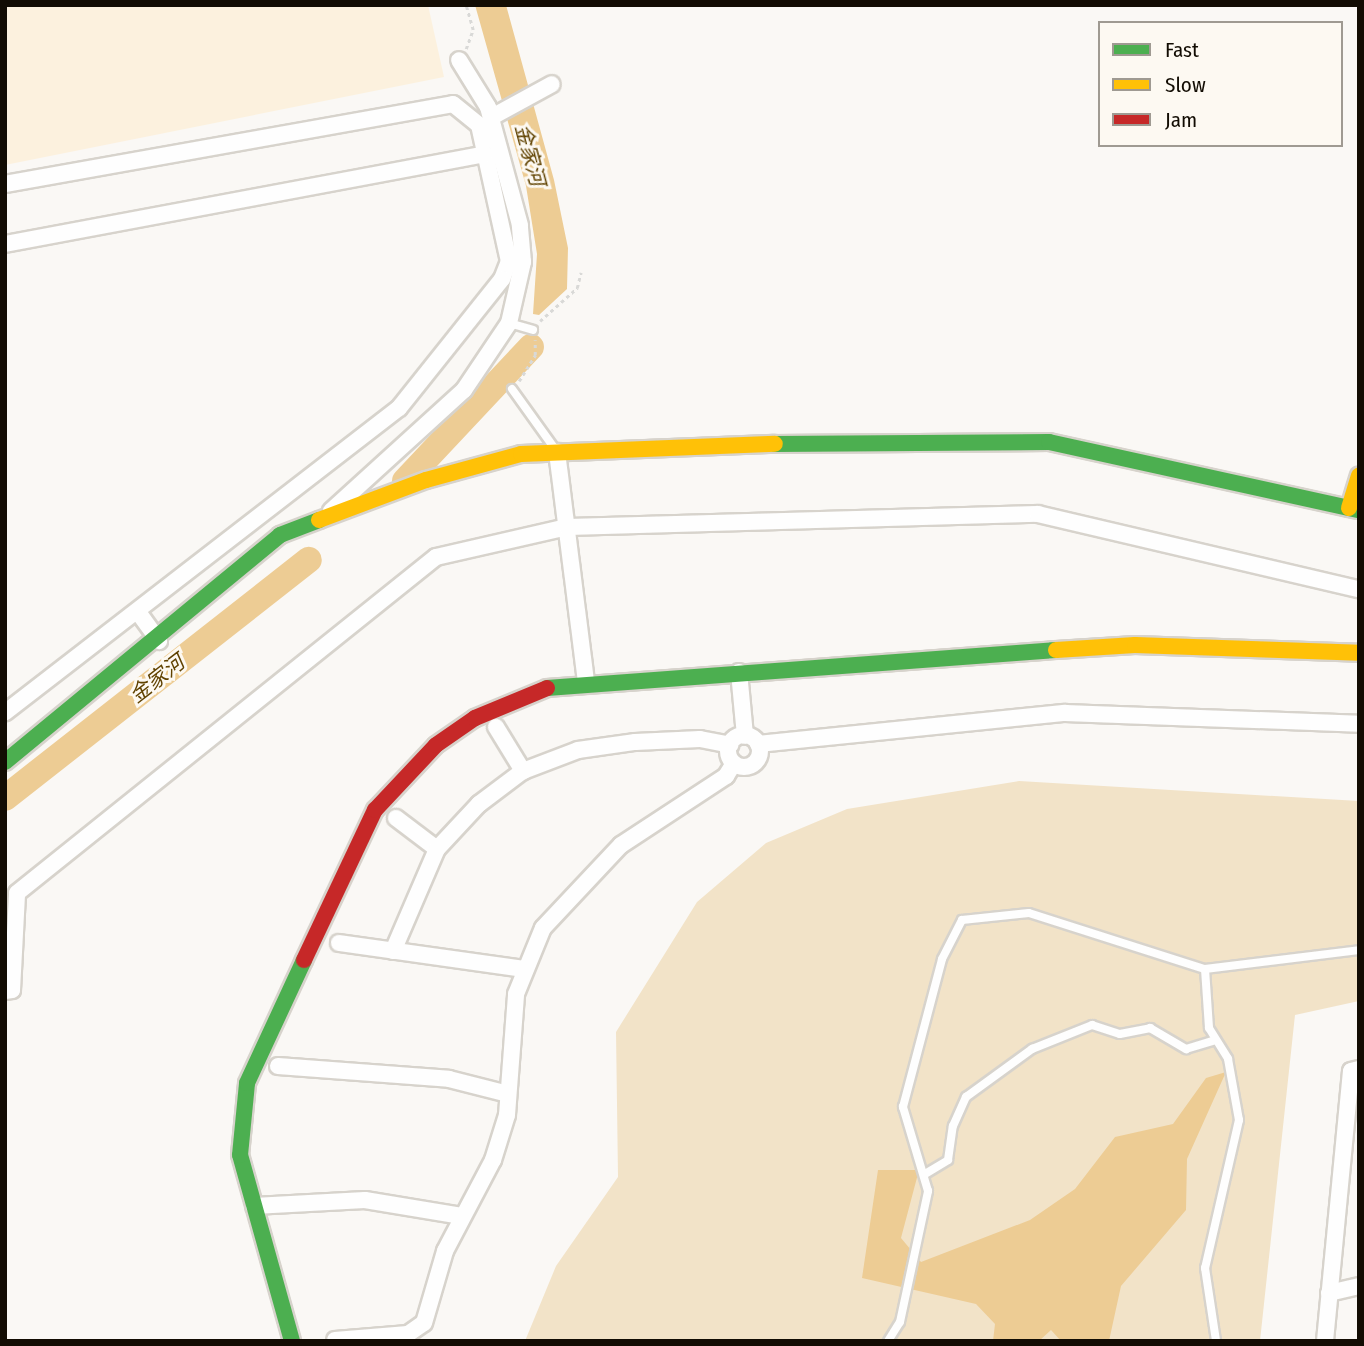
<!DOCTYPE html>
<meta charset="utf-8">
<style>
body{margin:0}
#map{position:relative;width:1364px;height:1346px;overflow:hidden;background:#faf8f5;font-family:"Fira Sans Condensed","Noto Sans SC",sans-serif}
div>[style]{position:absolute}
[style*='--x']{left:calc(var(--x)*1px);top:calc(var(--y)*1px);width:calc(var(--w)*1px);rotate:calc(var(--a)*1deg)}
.built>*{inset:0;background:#fcf1de}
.green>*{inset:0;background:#f2e3c8}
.water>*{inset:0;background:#edcc94}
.river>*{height:26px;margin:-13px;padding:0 13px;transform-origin:13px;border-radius:13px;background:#edcc94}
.path>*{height:2.5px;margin-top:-1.25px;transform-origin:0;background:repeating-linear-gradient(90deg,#d9d9d7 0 3.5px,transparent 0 7px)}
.roads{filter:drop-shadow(2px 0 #d7d3cc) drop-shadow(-2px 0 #d7d3cc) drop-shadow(0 2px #d7d3cc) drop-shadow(0 -2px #d7d3cc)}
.lane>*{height:8px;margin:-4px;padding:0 4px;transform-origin:4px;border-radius:4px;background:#fefefe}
.street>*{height:16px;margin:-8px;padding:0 8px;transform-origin:8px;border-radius:8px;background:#fefefe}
.street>.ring{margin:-8px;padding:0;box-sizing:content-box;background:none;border:16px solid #fefefe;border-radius:50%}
.fast>*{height:16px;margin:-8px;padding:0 8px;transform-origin:8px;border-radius:8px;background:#4caf50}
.slow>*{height:16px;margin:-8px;padding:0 8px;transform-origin:8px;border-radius:8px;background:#ffc107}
.jam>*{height:16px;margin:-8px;padding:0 8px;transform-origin:8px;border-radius:8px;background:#c62828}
span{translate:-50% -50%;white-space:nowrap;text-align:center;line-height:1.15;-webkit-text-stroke:6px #fdf9f2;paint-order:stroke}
.water-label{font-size:21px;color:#604200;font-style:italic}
.frame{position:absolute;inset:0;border:7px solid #120c03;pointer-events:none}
.legend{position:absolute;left:1098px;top:21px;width:245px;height:126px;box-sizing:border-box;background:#fdf9f2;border:2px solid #9f9a92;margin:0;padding:9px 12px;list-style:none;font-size:21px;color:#120c03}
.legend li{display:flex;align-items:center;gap:14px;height:35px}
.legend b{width:35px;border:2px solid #9f9a92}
</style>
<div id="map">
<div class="built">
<i style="clip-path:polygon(5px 5px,428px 5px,444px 77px,5px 165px)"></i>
</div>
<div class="green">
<i style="clip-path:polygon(1019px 781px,1359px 801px,1359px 1001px,1295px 1015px,1260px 1341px,525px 1341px,556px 1266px,618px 1177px,616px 1032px,697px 902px,766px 843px,847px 809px)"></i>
</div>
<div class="water">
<i style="clip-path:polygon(475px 5px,506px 5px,554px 180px,568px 248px,567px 289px,539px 315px,533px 314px,537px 254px,526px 186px)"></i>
<i style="clip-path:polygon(1226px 1072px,1187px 1159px,1186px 1210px,1121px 1286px,1109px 1341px,1061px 1341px,1051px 1330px,1039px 1341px,993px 1341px,995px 1324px,976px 1304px,862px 1278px,878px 1170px,919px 1170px,901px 1238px,921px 1262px,1030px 1220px,1075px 1189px,1115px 1137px,1173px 1124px,1206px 1078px)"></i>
</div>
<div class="river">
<i style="--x:405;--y:481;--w:184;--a:-46.8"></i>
<i style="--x:5;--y:798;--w:386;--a:-38.1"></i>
</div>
<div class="path">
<i style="--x:466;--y:49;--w:20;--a:-70"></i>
<i style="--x:473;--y:30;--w:26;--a:-106"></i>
<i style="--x:540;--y:321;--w:50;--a:-41.7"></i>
<i style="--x:577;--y:288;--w:16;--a:-76"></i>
<i style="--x:519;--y:381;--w:31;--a:-58"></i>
<i style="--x:535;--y:355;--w:15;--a:-90"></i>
</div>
<div class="roads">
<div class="lane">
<i style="--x:509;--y:323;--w:25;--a:16"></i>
<i style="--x:512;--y:389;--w:74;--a:54.4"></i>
<i style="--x:1205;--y:969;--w:59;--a:86.1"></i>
<i style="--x:1209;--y:1028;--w:36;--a:58"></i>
<i style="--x:1228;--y:1059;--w:62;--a:79.8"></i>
<i style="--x:1239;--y:1120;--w:152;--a:102.9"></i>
<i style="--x:1205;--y:1268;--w:74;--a:81.4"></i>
<i style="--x:925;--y:1174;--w:27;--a:-31"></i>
<i style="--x:948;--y:1160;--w:34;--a:-82"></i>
<i style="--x:953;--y:1126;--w:32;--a:-66"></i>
<i style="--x:966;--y:1097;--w:82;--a:-36"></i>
<i style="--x:1032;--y:1049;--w:65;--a:-21.8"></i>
<i style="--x:1092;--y:1025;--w:29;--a:18"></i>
<i style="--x:1120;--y:1034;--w:31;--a:-11"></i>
<i style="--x:1150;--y:1028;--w:42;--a:30.3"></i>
<i style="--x:1186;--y:1049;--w:28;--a:-17"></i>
<i style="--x:888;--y:1341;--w:22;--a:-58"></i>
<i style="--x:900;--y:1322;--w:134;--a:-77.9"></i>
<i style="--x:928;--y:1191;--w:88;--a:-106.6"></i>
<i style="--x:903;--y:1107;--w:153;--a:-75.2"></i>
<i style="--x:942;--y:959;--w:44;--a:-62.9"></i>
<i style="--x:962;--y:920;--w:67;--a:-6"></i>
<i style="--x:1029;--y:913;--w:185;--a:17.7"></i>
<i style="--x:1205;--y:969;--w:155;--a:-7"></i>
</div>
<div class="street">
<i style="--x:492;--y:117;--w:68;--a:-28.8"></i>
<i style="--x:5;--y:184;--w:455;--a:-10.1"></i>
<i style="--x:453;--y:104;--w:33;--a:39"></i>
<i style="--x:479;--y:125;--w:139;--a:77.6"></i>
<i style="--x:509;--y:261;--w:19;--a:111"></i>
<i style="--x:502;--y:279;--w:165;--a:128.6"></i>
<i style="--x:399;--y:408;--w:498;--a:142.3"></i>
<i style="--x:5;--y:244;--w:488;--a:-10.6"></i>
<i style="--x:557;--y:452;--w:230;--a:82.8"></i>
<i style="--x:331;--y:511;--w:180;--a:-42.3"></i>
<i style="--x:464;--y:390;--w:81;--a:-56.1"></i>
<i style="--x:509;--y:323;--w:63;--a:-77.1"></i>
<i style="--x:523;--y:262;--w:37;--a:-95"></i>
<i style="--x:520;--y:225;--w:122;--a:-105.2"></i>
<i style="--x:488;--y:107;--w:55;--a:-121.7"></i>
<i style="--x:138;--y:612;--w:36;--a:54"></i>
<i style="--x:739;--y:672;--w:64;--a:84.6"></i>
<i style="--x:496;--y:727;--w:52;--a:58.5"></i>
<i class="ring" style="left:728px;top:735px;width:16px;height:16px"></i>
<i style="--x:758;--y:744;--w:309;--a:-5.8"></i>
<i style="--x:1065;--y:713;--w:294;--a:2.1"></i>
<i style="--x:396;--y:818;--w:51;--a:37.1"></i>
<i style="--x:339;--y:943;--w:188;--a:8"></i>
<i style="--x:393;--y:951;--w:111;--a:-66.7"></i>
<i style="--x:437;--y:849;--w:62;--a:-47"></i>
<i style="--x:479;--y:804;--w:55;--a:-36.9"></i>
<i style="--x:523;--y:771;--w:59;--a:-20.9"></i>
<i style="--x:578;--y:750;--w:58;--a:-8"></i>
<i style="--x:635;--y:742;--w:65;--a:-2.6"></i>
<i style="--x:700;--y:739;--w:31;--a:11"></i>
<i style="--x:5;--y:991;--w:7;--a:-8"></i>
<i style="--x:12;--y:990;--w:97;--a:-87"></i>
<i style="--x:17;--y:893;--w:537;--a:-38.73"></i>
<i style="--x:436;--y:557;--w:134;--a:-12.9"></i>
<i style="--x:567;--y:527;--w:471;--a:-1.6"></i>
<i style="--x:1038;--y:514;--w:330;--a:13.2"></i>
<i style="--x:278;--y:1066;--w:171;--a:4.3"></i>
<i style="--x:449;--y:1079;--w:61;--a:14.3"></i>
<i style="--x:254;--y:1206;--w:111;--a:-3.1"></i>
<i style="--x:365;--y:1200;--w:98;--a:9.4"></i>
<i style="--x:1329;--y:1293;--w:31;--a:-13"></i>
<i style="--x:335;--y:1340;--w:73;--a:-4.7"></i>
<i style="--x:408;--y:1334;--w:19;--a:-35"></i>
<i style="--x:424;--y:1323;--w:75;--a:-73.7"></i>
<i style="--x:445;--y:1251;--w:103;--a:-62.2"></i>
<i style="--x:493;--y:1160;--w:47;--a:-72.7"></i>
<i style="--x:507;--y:1115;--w:121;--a:-85.7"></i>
<i style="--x:516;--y:994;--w:71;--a:-67.8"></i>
<i style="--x:543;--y:928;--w:114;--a:-46.8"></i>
<i style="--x:621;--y:845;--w:126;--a:-33.3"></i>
<i style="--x:726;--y:776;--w:15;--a:-58"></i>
<i style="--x:1325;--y:1341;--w:271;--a:-84.5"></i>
<i style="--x:1351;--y:1071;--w:8;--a:-14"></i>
</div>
<div class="fast">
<i style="--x:775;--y:444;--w:274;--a:-0.4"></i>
<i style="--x:1049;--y:442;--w:317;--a:12.4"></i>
<i style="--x:547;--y:688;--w:510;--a:-4.27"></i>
<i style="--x:5;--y:762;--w:357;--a:-39.5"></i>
<i style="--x:280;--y:535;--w:42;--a:-21"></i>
<i style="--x:292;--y:1341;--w:193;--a:-105.6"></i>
<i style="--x:240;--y:1155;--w:72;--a:-84.4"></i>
<i style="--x:247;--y:1083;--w:136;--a:-65.1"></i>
</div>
<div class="slow">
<i style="--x:1349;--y:508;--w:34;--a:-73"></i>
<i style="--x:319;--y:520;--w:114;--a:-20.5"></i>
<i style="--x:426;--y:480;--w:98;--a:-15.3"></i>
<i style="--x:521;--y:454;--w:254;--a:-2.3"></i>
<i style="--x:1056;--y:650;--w:79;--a:-3.6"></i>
<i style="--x:1135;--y:645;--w:224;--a:2"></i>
</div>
<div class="jam">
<i style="--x:304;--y:960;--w:166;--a:-64.7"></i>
<i style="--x:375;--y:810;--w:89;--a:-46.8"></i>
<i style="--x:436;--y:745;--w:47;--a:-34.7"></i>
<i style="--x:475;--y:718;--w:78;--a:-22.6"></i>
</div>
</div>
<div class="water-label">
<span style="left:530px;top:155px;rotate:75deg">金家河</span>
<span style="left:157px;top:679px;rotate:-38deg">金家河</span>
</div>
<div class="frame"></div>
<ul class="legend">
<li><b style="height:9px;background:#4caf50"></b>Fast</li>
<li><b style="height:9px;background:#ffc107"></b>Slow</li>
<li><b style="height:9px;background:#c62828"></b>Jam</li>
</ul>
</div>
